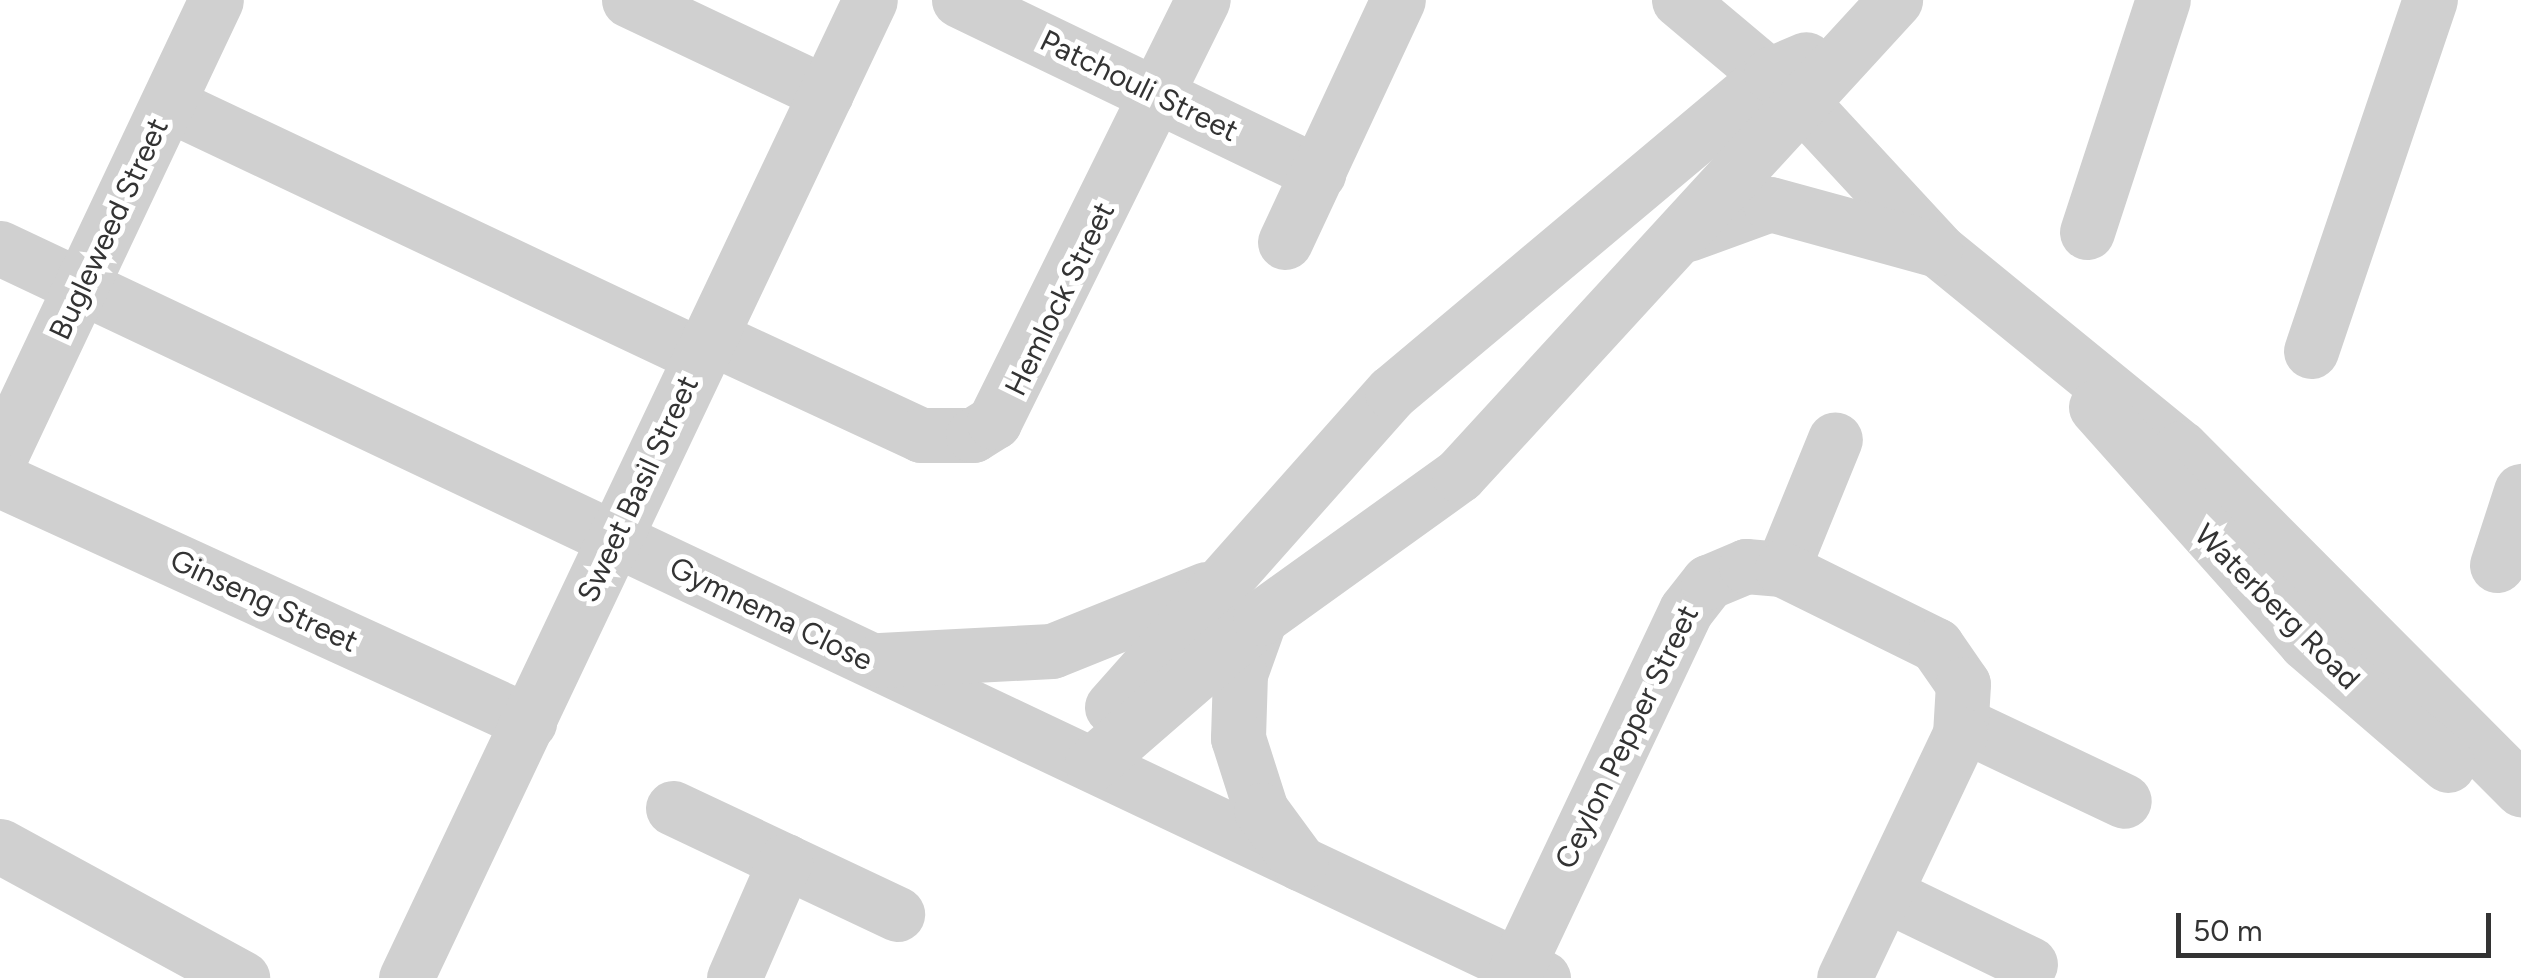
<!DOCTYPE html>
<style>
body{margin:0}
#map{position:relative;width:2521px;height:978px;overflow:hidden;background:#fff;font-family:Figtree,sans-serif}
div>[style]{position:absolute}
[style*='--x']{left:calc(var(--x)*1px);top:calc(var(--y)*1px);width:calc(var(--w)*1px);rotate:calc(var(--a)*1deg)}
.minor>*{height:55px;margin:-27.5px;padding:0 27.5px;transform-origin:27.5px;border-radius:27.5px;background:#d0d0d0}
span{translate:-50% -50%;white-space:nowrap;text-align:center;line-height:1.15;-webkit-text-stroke:10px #fff;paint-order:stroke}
.street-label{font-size:30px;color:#333}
.scale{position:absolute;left:2176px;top:913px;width:315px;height:45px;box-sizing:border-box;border:5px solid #333;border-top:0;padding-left:12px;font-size:30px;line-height:35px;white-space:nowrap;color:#333;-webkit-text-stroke:8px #fff;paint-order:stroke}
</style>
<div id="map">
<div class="minor">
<i style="--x:629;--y:0;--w:218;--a:25.3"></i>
<i style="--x:959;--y:0;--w:399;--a:25.7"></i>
<i style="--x:1679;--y:0;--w:162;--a:40"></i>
<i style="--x:1803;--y:104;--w:199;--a:47.2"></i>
<i style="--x:1938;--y:250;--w:313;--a:39.2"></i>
<i style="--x:2181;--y:448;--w:482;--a:45.1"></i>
<i style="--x:168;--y:104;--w:590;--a:25.3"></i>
<i style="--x:2087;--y:232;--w:244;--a:-71.9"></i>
<i style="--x:1688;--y:234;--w:87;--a:-20.1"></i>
<i style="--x:1770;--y:204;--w:171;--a:15.3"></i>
<i style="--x:1285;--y:242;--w:267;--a:-65"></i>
<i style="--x:0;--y:248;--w:1707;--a:25.32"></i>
<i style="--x:710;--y:337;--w:233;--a:24.9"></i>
<i style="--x:921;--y:435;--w:52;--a:0"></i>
<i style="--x:973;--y:435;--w:25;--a:-32"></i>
<i style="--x:994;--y:422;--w:471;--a:-63.7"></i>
<i style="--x:2311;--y:351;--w:371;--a:-71.3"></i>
<i style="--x:2096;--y:407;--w:316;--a:48.3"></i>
<i style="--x:2306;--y:643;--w:187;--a:40.7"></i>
<i style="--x:0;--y:457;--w:505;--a:-64.7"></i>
<i style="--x:0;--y:480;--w:582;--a:24.58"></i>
<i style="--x:2497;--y:565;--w:78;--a:-72"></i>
<i style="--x:1782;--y:569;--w:140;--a:-67.8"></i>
<i style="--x:1260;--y:618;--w:59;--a:109.7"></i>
<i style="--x:1240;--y:674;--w:64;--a:91.8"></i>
<i style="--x:1238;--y:738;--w:76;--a:72.3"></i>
<i style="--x:1261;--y:810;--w:66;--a:53.7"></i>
<i style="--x:880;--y:660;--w:172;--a:-3"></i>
<i style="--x:1052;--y:651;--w:166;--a:-21.9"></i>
<i style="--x:1112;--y:707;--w:421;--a:-48.4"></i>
<i style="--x:1392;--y:392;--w:495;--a:-40"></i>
<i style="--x:1771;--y:74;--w:38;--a:-23"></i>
<i style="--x:1962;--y:724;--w:179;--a:25.4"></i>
<i style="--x:1092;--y:764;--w:223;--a:-41"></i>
<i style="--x:1260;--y:618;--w:245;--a:-35.7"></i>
<i style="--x:1459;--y:475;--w:645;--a:-47.45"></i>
<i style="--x:673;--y:808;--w:248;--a:25.3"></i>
<i style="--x:0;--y:846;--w:276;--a:28.6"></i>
<i style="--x:1885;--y:894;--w:161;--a:25.8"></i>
<i style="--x:406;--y:978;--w:1082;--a:-64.62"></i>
<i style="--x:734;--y:978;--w:128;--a:-66.4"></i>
<i style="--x:1512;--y:978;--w:407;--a:-64.7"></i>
<i style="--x:1686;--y:610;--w:36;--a:-52"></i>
<i style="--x:1708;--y:582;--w:41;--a:-22.8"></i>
<i style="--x:1746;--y:566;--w:36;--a:5"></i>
<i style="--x:1782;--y:569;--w:172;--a:26.3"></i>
<i style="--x:1936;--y:645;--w:47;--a:55.3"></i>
<i style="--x:1963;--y:684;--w:50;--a:93.4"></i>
<i style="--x:1960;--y:734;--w:270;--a:115.4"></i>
</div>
<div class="street-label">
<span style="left:1139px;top:86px;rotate:26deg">Patchouli Street</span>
<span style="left:109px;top:229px;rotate:-65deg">Bugleweed Street</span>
<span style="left:1060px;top:299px;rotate:-64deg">Hemlock Street</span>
<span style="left:638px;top:489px;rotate:-65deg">Sweet Basil Street</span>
<span style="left:264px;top:601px;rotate:25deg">Ginseng Street</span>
<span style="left:2277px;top:607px;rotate:45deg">Waterberg Road</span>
<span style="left:771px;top:614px;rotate:26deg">Gymnema Close</span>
<span style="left:1627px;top:737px;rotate:-64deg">Ceylon Pepper Street</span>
</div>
<div class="scale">50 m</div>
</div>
